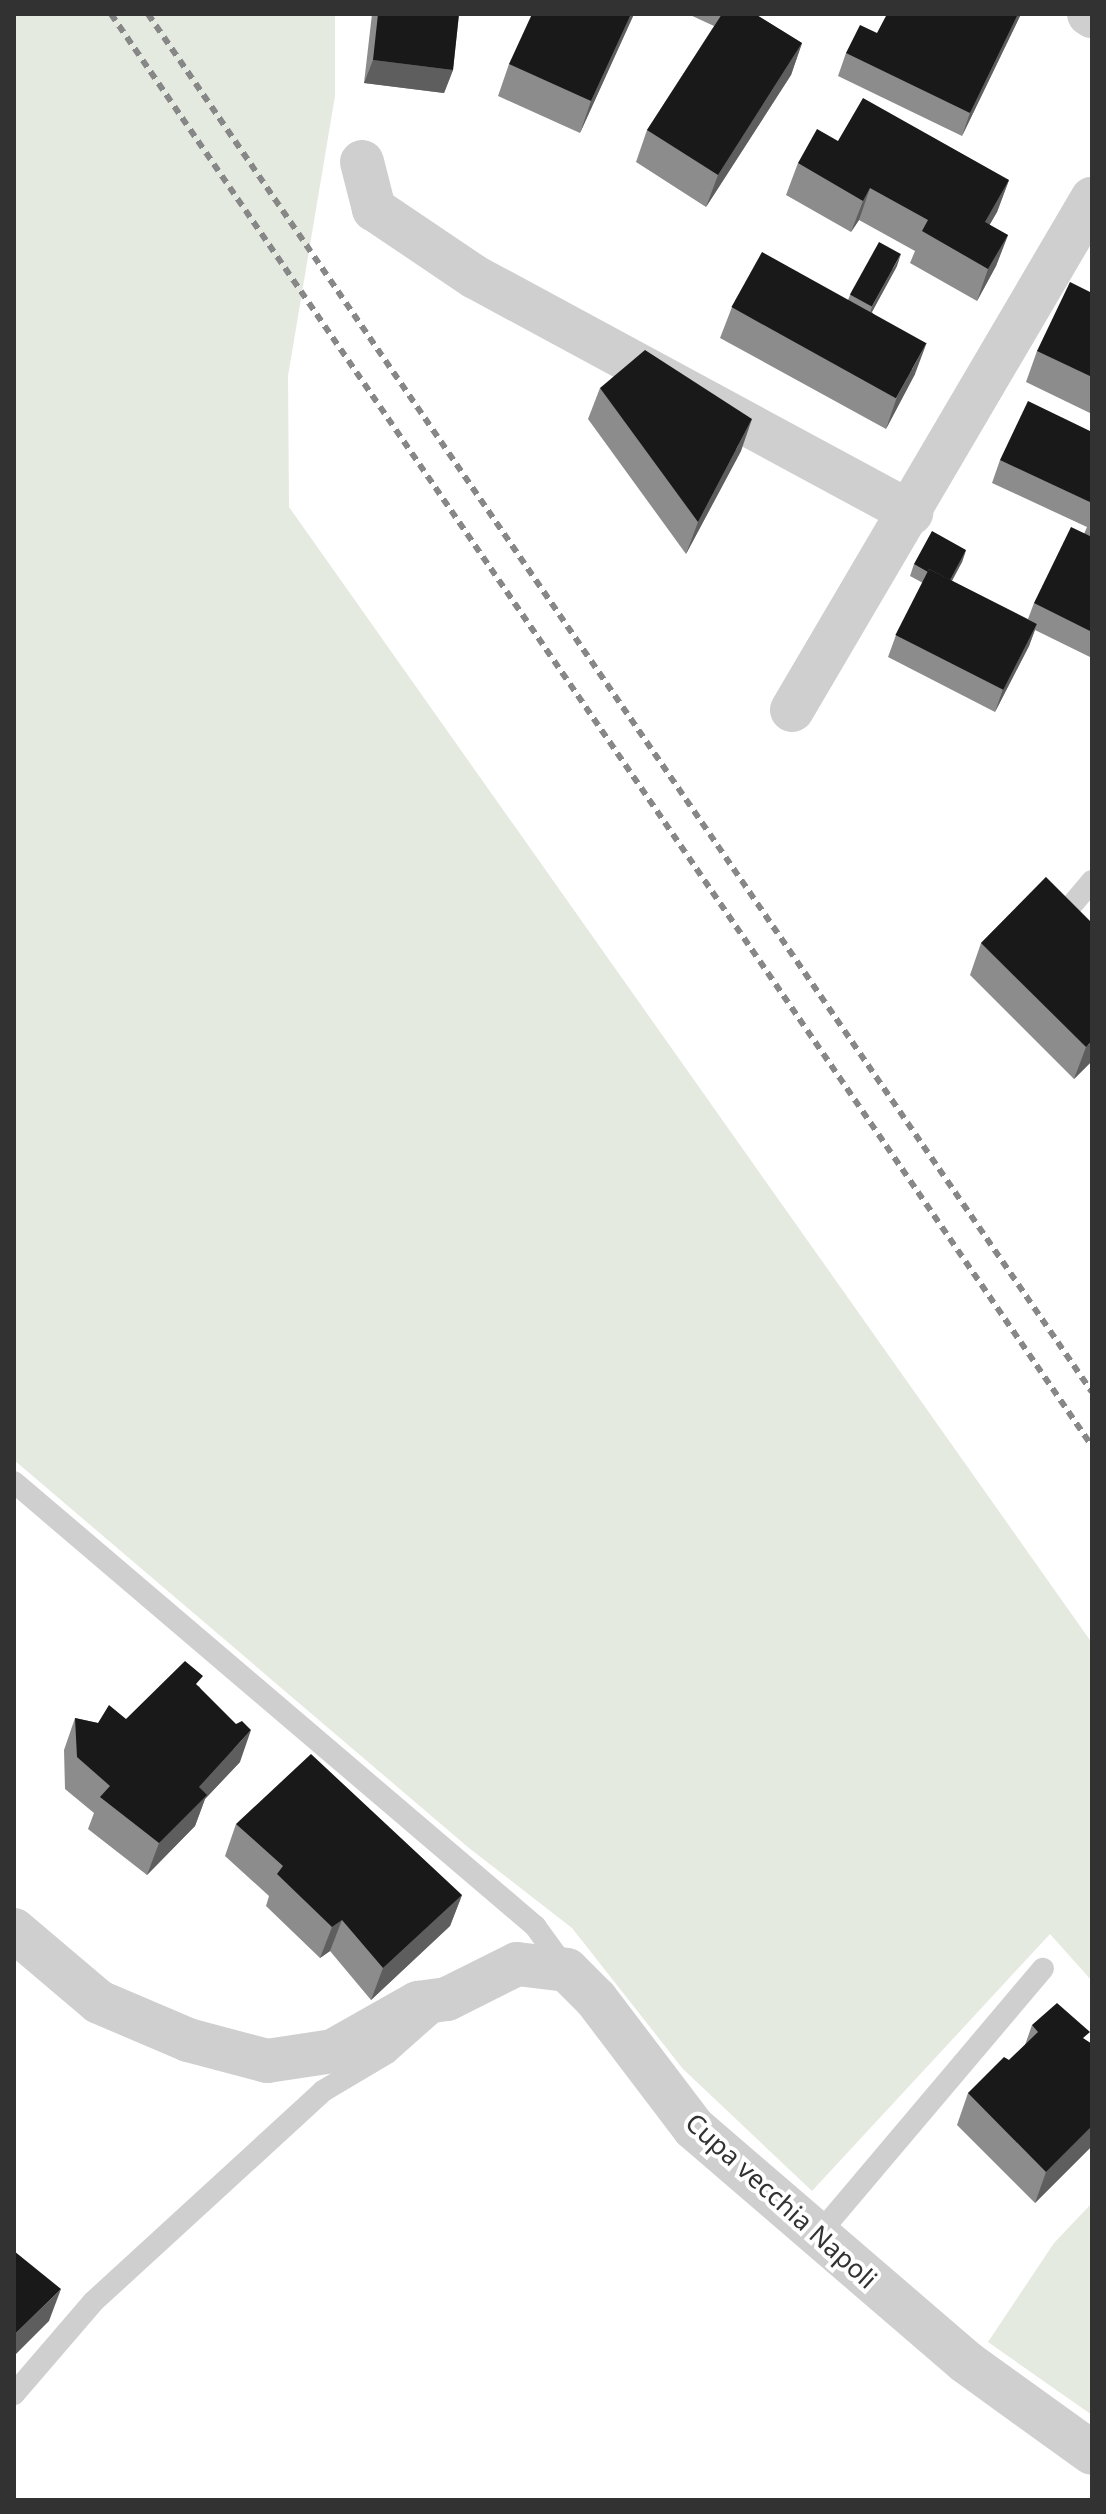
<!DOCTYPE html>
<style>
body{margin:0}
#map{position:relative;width:1106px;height:2514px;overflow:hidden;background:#fff;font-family:"Noto Sans",sans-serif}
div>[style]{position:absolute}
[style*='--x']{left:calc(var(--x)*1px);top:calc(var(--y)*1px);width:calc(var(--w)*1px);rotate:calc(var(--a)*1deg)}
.green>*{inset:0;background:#e4eadf}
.service>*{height:22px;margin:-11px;padding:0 11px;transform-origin:11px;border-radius:11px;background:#cfcfcf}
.minor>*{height:44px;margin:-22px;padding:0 22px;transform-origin:22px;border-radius:22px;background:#cfcfcf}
.rail>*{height:6px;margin-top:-3px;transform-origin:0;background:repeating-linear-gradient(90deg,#878787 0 8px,transparent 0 14px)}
.wall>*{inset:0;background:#8c8c8c}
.shaded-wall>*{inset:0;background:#5e5e5e}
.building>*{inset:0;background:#191919;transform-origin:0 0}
span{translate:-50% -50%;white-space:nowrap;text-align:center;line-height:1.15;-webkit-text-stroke:8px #fff;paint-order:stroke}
.street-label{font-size:26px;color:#323232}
.frame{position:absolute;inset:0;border:16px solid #323232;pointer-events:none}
</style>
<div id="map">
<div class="green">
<i style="clip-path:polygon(14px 14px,335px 14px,335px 96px,288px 376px,289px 507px,1092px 1643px,1092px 1981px,1050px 1934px,812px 2191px,683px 2069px,572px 1928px,469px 1848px,14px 1460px)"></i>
<i style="clip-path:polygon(1092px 2203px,1092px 2415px,988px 2342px,1054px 2243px)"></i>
</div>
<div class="service">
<i style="--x:1065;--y:913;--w:42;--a:-49.8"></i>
<i style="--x:14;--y:1482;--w:685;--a:40.44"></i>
<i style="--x:535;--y:1926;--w:54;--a:54"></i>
<i style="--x:817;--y:2236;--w:350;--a:-49.8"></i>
<i style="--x:14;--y:2394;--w:121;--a:-49.3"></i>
<i style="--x:93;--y:2302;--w:312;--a:-42.5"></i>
<i style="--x:323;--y:2091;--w:74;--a:-30.7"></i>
<i style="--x:387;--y:2053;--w:60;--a:-41.6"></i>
</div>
<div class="minor">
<i style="--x:1089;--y:14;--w:4;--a:34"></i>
<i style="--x:362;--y:162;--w:49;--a:75.7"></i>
<i style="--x:374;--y:209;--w:122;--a:34"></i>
<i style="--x:475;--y:277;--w:496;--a:28.4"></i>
<i style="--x:792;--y:710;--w:593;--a:-59.58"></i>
<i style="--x:14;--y:1930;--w:111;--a:40.3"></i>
<i style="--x:99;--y:2002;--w:97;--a:23.1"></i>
<i style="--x:188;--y:2040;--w:82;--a:14.9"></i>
<i style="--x:267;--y:2061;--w:67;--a:-8.6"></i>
<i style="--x:333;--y:2051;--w:98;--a:-29.5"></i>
<i style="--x:418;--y:2003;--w:29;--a:-8"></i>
<i style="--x:447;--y:1999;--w:78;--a:-26.6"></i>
<i style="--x:517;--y:1964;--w:50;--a:6.8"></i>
<i style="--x:567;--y:1970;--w:41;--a:45"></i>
<i style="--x:596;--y:1999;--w:162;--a:52.8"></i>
<i style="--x:694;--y:2128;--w:359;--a:40.7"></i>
<i style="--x:966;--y:2362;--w:155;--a:35.8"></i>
</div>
<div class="rail">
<i style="--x:111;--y:14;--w:1736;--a:55.59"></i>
<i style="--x:148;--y:14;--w:1670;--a:55.59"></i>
</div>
<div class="wall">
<i style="clip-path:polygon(372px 14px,459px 14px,453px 70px,444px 93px,364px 83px)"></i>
<i style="clip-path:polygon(634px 14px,580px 133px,498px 96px,509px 64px)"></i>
<i style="clip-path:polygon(688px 14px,755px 14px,802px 43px,791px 75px,706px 207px,636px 162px,647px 130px,714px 26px)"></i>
<i style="clip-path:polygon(1021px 14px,962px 136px,838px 76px,846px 53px,877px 33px)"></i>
<i style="clip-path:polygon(838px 141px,1009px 180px,997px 212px,989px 225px,1008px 235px,996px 266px,977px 301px,910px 263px,915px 251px,859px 220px,851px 232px,786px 195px,798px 163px)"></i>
<i style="clip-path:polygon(897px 266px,872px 312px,915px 374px,886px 429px,720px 338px,732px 307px,848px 300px,850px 295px)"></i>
<i style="clip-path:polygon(1092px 293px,1092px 414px,1026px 382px,1037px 351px)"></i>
<i style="clip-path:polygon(600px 388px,741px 451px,686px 554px,588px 419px)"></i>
<i style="clip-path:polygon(1092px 432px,1092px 537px,1084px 534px,1087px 527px,992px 483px,1000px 460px)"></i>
<i style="clip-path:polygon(1092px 537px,1092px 658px,1035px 630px,1029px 646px,995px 712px,888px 657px,896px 635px,923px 583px,910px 576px,914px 564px,966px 550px,962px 562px,952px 581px,1028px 619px,1034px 603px)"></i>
<i style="clip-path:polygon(1046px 877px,1092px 1061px,1074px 1079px,970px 975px,981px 943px)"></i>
<i style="clip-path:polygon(199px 1686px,240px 1762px,205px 1799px,195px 1826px,147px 1875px,88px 1829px,94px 1813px,65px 1789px,64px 1750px,75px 1718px,98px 1723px,126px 1719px)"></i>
<i style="clip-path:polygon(236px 1824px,462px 1895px,450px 1926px,371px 2000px,330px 1951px,320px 1958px,266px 1906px,269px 1896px,225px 1856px)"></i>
<i style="clip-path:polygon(1032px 2025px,1087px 2041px,1092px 2044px,1092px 2146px,1035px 2203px,957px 2125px,968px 2093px,1009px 2060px,1025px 2045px)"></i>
</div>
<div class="shaded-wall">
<i style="clip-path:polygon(631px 14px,634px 14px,580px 133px,591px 101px)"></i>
<i style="clip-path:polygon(1018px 14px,1021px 14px,962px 136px,970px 113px)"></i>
<i style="clip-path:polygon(802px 43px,791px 75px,706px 207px,718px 175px)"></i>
<i style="clip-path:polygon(373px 60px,453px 70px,444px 93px,364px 83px)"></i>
<i style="clip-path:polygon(1009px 180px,997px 212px,973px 254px,985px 222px)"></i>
<i style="clip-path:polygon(870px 188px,859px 220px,851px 232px,863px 201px)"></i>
<i style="clip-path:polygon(1008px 235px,996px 266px,977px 301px,988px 269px)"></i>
<i style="clip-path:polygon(901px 254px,897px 266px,868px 319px,872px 307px)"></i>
<i style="clip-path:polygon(927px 342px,915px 374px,886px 429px,897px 397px)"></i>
<i style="clip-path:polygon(752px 419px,741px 451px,686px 554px,698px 522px)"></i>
<i style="clip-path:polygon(966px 550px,962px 562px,944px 595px,948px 583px)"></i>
<i style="clip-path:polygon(1037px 624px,1029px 646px,995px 712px,1003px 689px)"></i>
<i style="clip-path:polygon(1092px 1041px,1092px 1061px,1074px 1079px,1086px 1047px)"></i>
<i style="clip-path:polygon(251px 1730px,240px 1762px,205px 1799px,195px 1826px,147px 1875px,159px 1843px,199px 1787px)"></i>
<i style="clip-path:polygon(462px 1895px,450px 1926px,371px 2000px,383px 1968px)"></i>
<i style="clip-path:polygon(342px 1920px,330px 1951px,320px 1958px,332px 1927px)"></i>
<i style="clip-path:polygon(1092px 2126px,1092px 2146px,1035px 2203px,1046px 2172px)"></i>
<i style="clip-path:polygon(61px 2289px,49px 2321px,14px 2356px,14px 2335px)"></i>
</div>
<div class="building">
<i style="clip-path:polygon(378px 14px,459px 14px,453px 70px,373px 60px)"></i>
<i style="clip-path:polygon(532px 14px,631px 14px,591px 101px,509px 64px)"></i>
<i style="clip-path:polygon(722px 14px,755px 14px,802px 43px,718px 175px,647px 130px)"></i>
<i style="clip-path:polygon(887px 14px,1018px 14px,970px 113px,846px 53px,860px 25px,877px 33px)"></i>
<i style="clip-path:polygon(863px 98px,1009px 180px,985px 222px,1008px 235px,988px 269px,922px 231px,928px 220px,870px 188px,863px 201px,798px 163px,817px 129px,838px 141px)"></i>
<i style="left:879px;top:242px;width:25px;height:60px;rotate:29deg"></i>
<i style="left:762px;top:252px;width:188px;height:63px;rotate:29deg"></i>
<i style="clip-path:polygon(1070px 282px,1092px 293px,1092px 377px,1037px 351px)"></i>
<i style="clip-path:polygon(645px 350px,752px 419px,698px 522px,600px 388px)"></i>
<i style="clip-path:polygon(1028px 401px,1092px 432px,1092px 503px,1000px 460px)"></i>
<i style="clip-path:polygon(1071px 527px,1092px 537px,1092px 632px,1034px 603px)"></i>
<i style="clip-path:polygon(932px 531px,966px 550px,950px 580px,929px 569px,928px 572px,914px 564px)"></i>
<i style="left:929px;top:569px;width:121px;height:74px;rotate:27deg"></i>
<i style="clip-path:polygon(1046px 877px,1092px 923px,1092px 1041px,1086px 1047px,981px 943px)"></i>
<i style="clip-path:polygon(185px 1661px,203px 1676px,196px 1684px,236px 1724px,242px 1721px,251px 1730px,199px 1787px,207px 1795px,159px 1843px,100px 1797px,110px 1786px,77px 1757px,75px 1718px,98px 1723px,109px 1705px,126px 1719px)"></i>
<i style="clip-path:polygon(311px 1754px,462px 1895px,383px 1968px,342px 1920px,332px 1927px,277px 1874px,283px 1866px,236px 1824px)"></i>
<i style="clip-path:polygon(1057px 2003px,1090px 2032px,1083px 2038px,1092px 2044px,1092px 2126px,1046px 2172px,968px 2093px,1004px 2057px,1009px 2060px,1038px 2032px,1032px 2025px)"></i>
<i style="clip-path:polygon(14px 2251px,61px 2289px,14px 2335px)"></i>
</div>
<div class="street-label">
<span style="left:781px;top:2201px;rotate:42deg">Cupa vecchia Napoli</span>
</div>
<div class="frame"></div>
</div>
